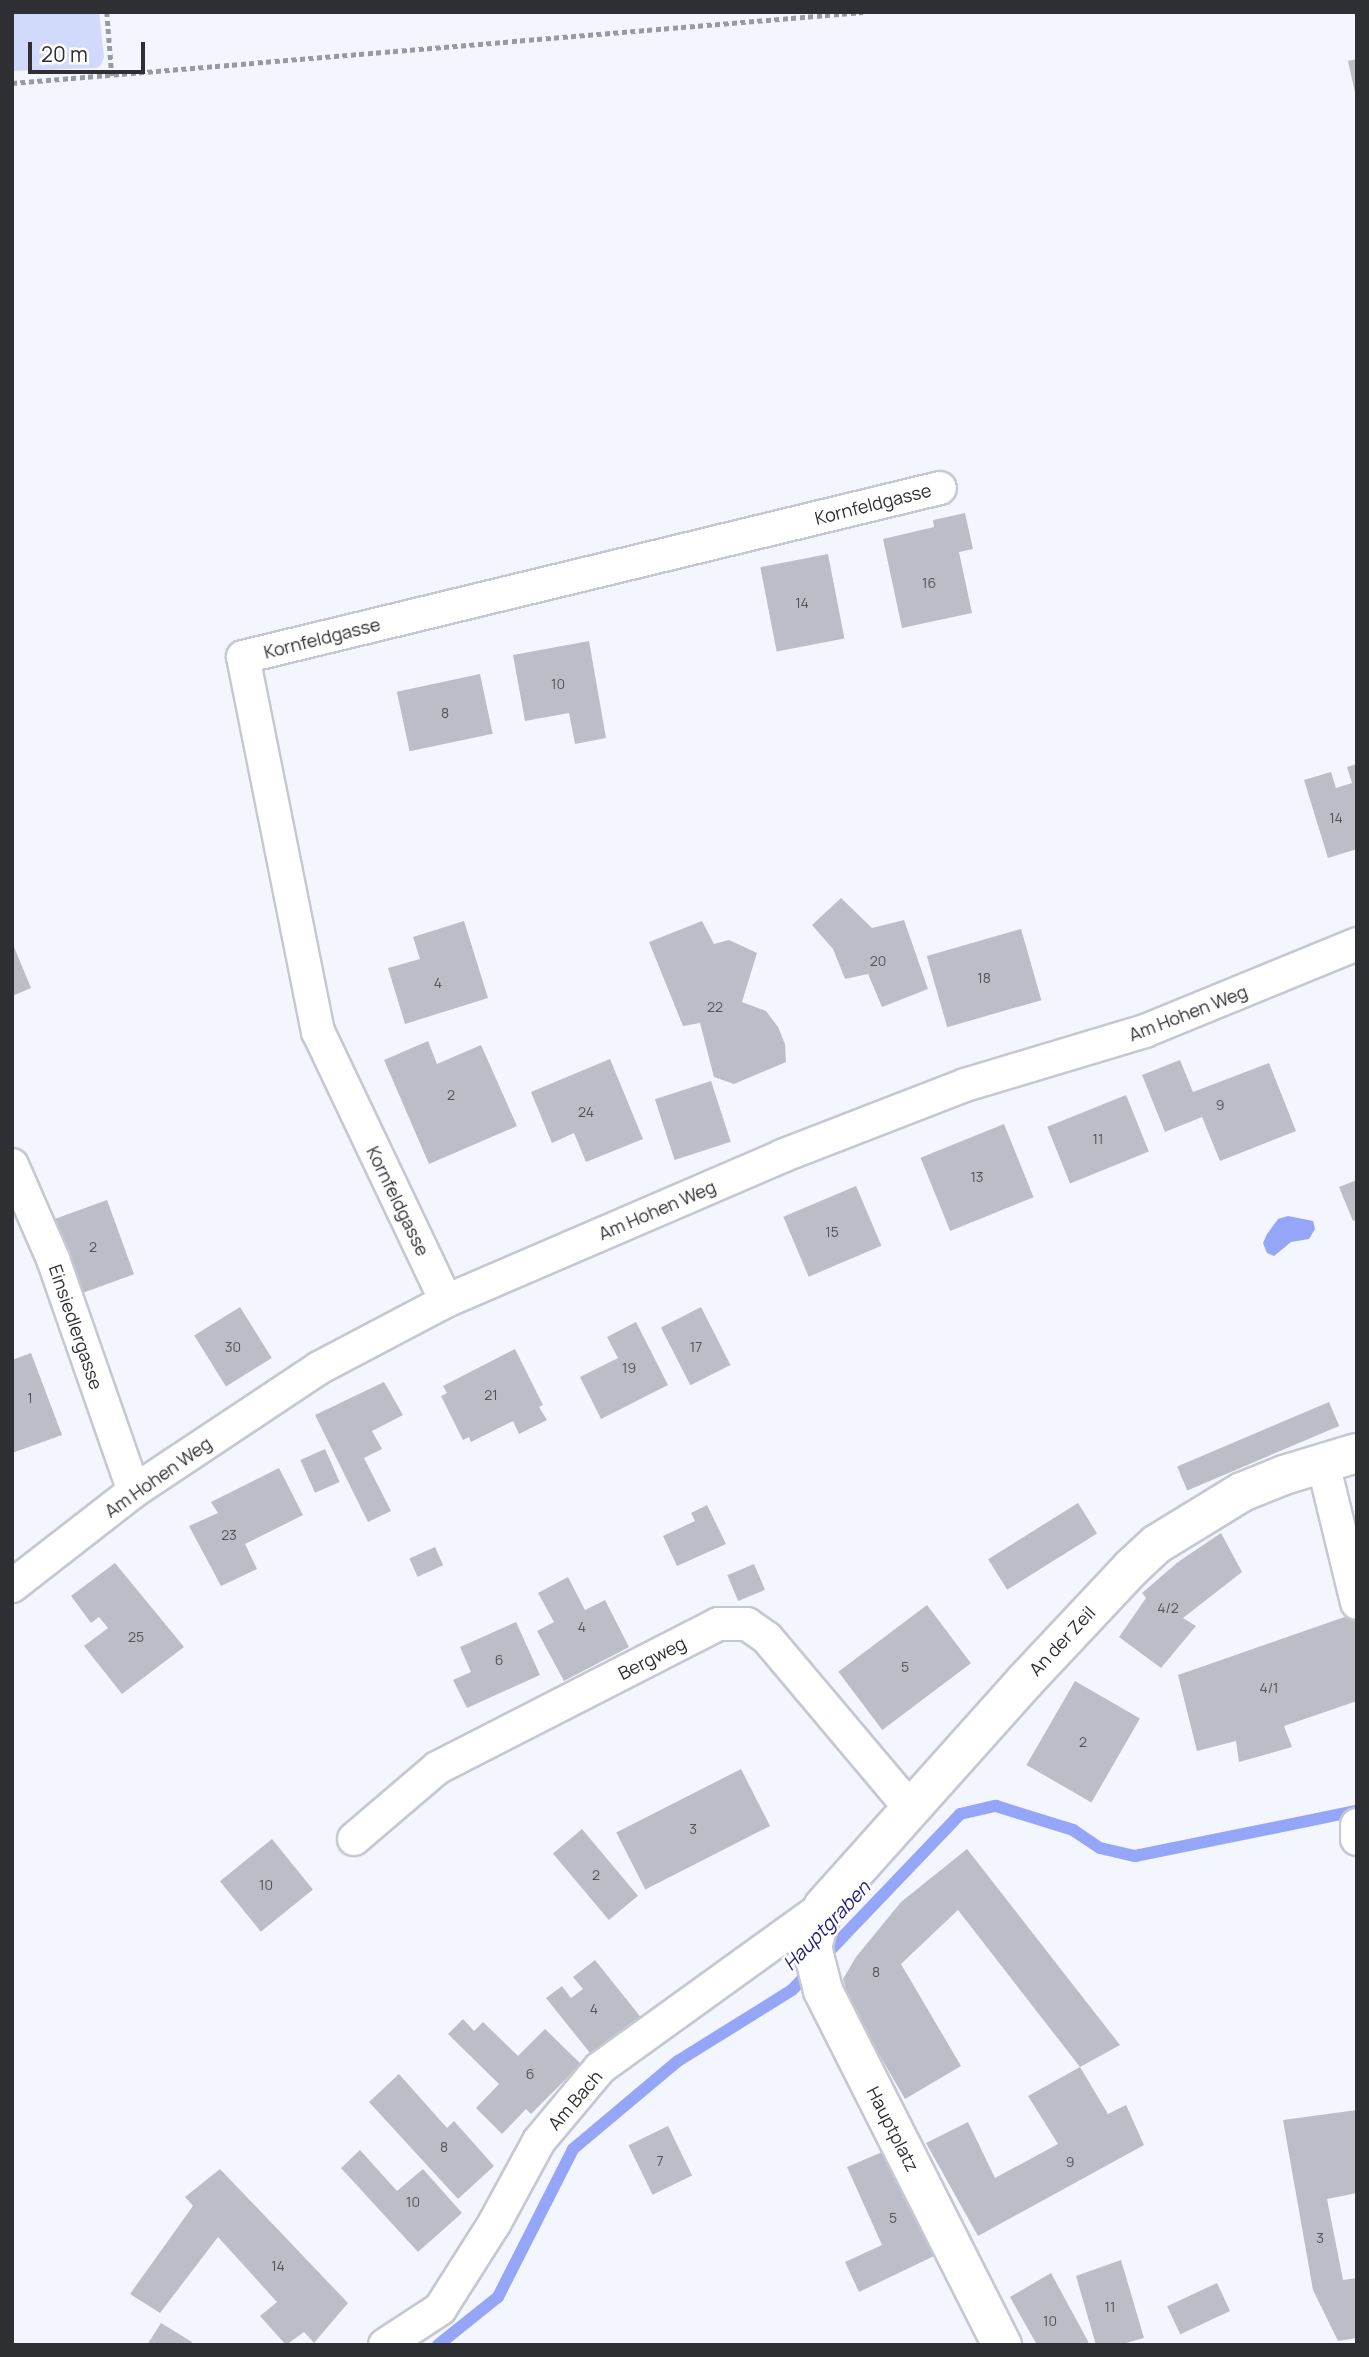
<!DOCTYPE html>
<style>
body{margin:0}
#map{position:relative;width:1369px;height:2357px;overflow:hidden;background:#f3f5ff;font-family:Manrope,sans-serif}
div>[style]{position:absolute}
[style*='--x']{left:calc(var(--x)*1px);top:calc(var(--y)*1px);width:calc(var(--w)*1px);rotate:calc(var(--a)*1deg)}
.green>*{inset:0;background:#d1dafb}
.water>*{inset:0;background:#95a6f9}
.stream>*{height:12px;margin:-6px;padding:0 6px;transform-origin:6px;border-radius:6px;background:#95a6f9}
.building>*{inset:0;background:#bcbec7;transform-origin:0 0}
.path>*{height:4.5px;margin-top:-2.25px;transform-origin:0;background:repeating-linear-gradient(90deg,#999aa1 0 5px,transparent 0 8.5px)}
.roads{filter:drop-shadow(2px 0 #c6c8d1) drop-shadow(-2px 0 #c6c8d1) drop-shadow(0 2px #c6c8d1) drop-shadow(0 -2px #c6c8d1)}
.street>*{height:32px;margin:-16px;padding:0 16px;transform-origin:16px;border-radius:16px;background:#fff}
.secondary>*{height:38px;margin:-19px;padding:0 19px;transform-origin:19px;border-radius:19px;background:#fff}
span{translate:-50% -50%;white-space:nowrap;text-align:center;line-height:1.15;-webkit-text-stroke:5px #fff;paint-order:stroke}
.number-label{font-size:14px;color:#525357}
.number-label span{-webkit-text-stroke-width:0}
.street-label{font-size:18px;color:#2e2f32}
.water-label{font-size:19px;color:#1e1b78;font-style:italic}
.frame{position:absolute;inset:0;border:14px solid #2e2f32;pointer-events:none}
.scale{position:absolute;left:28px;top:42px;width:117px;height:32px;box-sizing:border-box;border:4px solid #2e2f32;border-top:0;padding-left:9px;font-size:21px;line-height:24px;white-space:nowrap;color:#2e2f32;-webkit-text-stroke:5px #fff;paint-order:stroke}
</style>
<div id="map">
<div class="green">
<i style="clip-path:polygon(12px 12px,99px 12px,104px 57px,101px 65px,97px 68px,12px 71px)"></i>
</div>
<div class="water">
<i style="clip-path:polygon(1288px 1216px,1313px 1221px,1315px 1229px,1309px 1239px,1291px 1242px,1274px 1256px,1267px 1253px,1263px 1243px,1267px 1234px,1278px 1219px)"></i>
</div>
<div class="stream">
<i style="--x:438;--y:2345;--w:77;--a:-38.7"></i>
<i style="--x:498;--y:2297;--w:166;--a:-63.1"></i>
<i style="--x:573;--y:2149;--w:137;--a:-40"></i>
<i style="--x:678;--y:2061;--w:134;--a:-31.9"></i>
<i style="--x:792;--y:1990;--w:243;--a:-46.3"></i>
<i style="--x:960;--y:1814;--w:37;--a:-13"></i>
<i style="--x:996;--y:1806;--w:81;--a:17.3"></i>
<i style="--x:1073;--y:1830;--w:32;--a:34"></i>
<i style="--x:1100;--y:1848;--w:36;--a:13"></i>
<i style="--x:1135;--y:1856;--w:227;--a:-11.5"></i>
</div>
<div class="building">
<i style="clip-path:polygon(1357px 59px,1357px 97px,1356px 97px,1348px 61px)"></i>
<i style="clip-path:polygon(965px 513px,973px 549px,959px 552px,972px 613px,902px 628px,883px 539px,934px 527px,933px 520px)"></i>
<i style="left:828px;top:554px;width:86px;height:69px;rotate:79deg"></i>
<i style="clip-path:polygon(589px 641px,606px 738px,575px 744px,569px 713px,525px 721px,513px 655px)"></i>
<i style="left:480px;top:674px;width:61px;height:85px;rotate:78deg"></i>
<i style="clip-path:polygon(1357px 764px,1357px 849px,1328px 858px,1304px 780px,1331px 772px,1336px 788px,1352px 783px,1347px 767px)"></i>
<i style="clip-path:polygon(841px 898px,872px 928px,904px 920px,928px 989px,882px 1007px,868px 974px,845px 979px,833px 949px,812px 925px)"></i>
<i style="clip-path:polygon(464px 921px,488px 998px,405px 1024px,388px 968px,420px 959px,413px 937px)"></i>
<i style="clip-path:polygon(702px 921px,714px 944px,729px 940px,757px 953px,742px 1002px,766px 1011px,778px 1027px,785px 1044px,786px 1062px,734px 1084px,714px 1077px,700px 1023px,683px 1026px,649px 942px)"></i>
<i style="left:1021px;top:929px;width:74px;height:98px;rotate:74deg"></i>
<i style="clip-path:polygon(12px 942px,31px 988px,12px 996px)"></i>
<i style="clip-path:polygon(428px 1041px,437px 1064px,481px 1045px,517px 1126px,429px 1164px,384px 1060px)"></i>
<i style="clip-path:polygon(610px 1059px,643px 1139px,586px 1162px,574px 1133px,552px 1143px,531px 1092px)"></i>
<i style="clip-path:polygon(1180px 1060px,1193px 1092px,1269px 1063px,1296px 1131px,1220px 1161px,1202px 1117px,1165px 1132px,1142px 1075px)"></i>
<i style="left:711px;top:1081px;width:64px;height:59px;rotate:72deg"></i>
<i style="left:1126px;top:1095px;width:61px;height:85px;rotate:68deg"></i>
<i style="left:1004px;top:1124px;width:79px;height:90px;rotate:68deg"></i>
<i style="clip-path:polygon(1357px 1180px,1357px 1219px,1353px 1221px,1339px 1187px)"></i>
<i style="left:856px;top:1186px;width:65px;height:79px;rotate:67deg"></i>
<i style="left:107px;top:1200px;width:79px;height:60px;rotate:70deg"></i>
<i style="left:240px;top:1307px;width:60px;height:54px;rotate:58deg"></i>
<i style="left:701px;top:1307px;width:65px;height:45px;rotate:63deg"></i>
<i style="clip-path:polygon(636px 1322px,668px 1385px,601px 1419px,580px 1377px,618px 1358px,607px 1337px)"></i>
<i style="clip-path:polygon(515px 1349px,543px 1405px,539px 1407px,547px 1420px,519px 1434px,513px 1421px,471px 1442px,469px 1437px,463px 1440px,441px 1396px,447px 1393px,443px 1386px)"></i>
<i style="clip-path:polygon(31px 1353px,62px 1435px,12px 1453px,12px 1360px)"></i>
<i style="clip-path:polygon(384px 1382px,403px 1415px,372px 1431px,382px 1449px,364px 1458px,391px 1511px,368px 1522px,315px 1415px)"></i>
<i style="left:1329px;top:1402px;width:26px;height:165px;rotate:67deg"></i>
<i style="left:325px;top:1449px;width:36px;height:27px;rotate:66deg"></i>
<i style="clip-path:polygon(279px 1468px,303px 1515px,245px 1544px,257px 1569px,221px 1586px,189px 1526px,218px 1513px,211px 1502px)"></i>
<i style="left:1078px;top:1503px;width:36px;height:106px;rotate:58deg"></i>
<i style="clip-path:polygon(707px 1505px,726px 1544px,677px 1566px,663px 1536px,695px 1521px,691px 1513px)"></i>
<i style="clip-path:polygon(1221px 1533px,1242px 1572px,1183px 1618px,1196px 1626px,1161px 1668px,1119px 1637px,1146px 1598px,1142px 1593px,1178px 1562px)"></i>
<i style="left:435px;top:1547px;width:20px;height:28px;rotate:66deg"></i>
<i style="clip-path:polygon(115px 1563px,184px 1647px,122px 1694px,84px 1646px,108px 1628px,99px 1617px,91px 1623px,71px 1596px)"></i>
<i style="left:754px;top:1564px;width:28px;height:29px;rotate:67deg"></i>
<i style="clip-path:polygon(568px 1577px,585px 1610px,605px 1600px,629px 1647px,564px 1681px,537px 1631px,554px 1622px,538px 1593px)"></i>
<i style="left:927px;top:1605px;width:73px;height:111px;rotate:53deg"></i>
<i style="clip-path:polygon(1356px 1613px,1357px 1701px,1284px 1726px,1292px 1747px,1239px 1762px,1236px 1741px,1197px 1751px,1178px 1675px)"></i>
<i style="clip-path:polygon(516px 1622px,540px 1675px,467px 1708px,453px 1680px,471px 1672px,460px 1647px)"></i>
<i style="left:1075px;top:1681px;width:75px;height:97px;rotate:30deg"></i>
<i style="left:741px;top:1769px;width:64px;height:140px;rotate:63deg"></i>
<i style="left:582px;top:1829px;width:87px;height:38px;rotate:50deg"></i>
<i style="left:272px;top:1839px;width:65px;height:67px;rotate:51deg"></i>
<i style="clip-path:polygon(967px 1849px,1120px 2045px,1080px 2067px,958px 1910px,901px 1964px,961px 2066px,905px 2099px,851px 2006px,843px 1979px,856px 1957px,901px 1902px)"></i>
<i style="clip-path:polygon(595px 1960px,643px 2020px,594px 2058px,546px 1998px,562px 1986px,571px 1998px,583px 1989px,573px 1977px)"></i>
<i style="clip-path:polygon(463px 2019px,474px 2031px,483px 2022px,518px 2056px,545px 2029px,581px 2064px,531px 2114px,526px 2109px,502px 2134px,476px 2108px,499px 2084px,448px 2034px)"></i>
<i style="clip-path:polygon(1080px 2067px,1108px 2114px,1126px 2105px,1144px 2145px,978px 2236px,926px 2143px,968px 2122px,995px 2178px,1058px 2144px,1028px 2096px)"></i>
<i style="clip-path:polygon(399px 2074px,447px 2128px,454px 2121px,494px 2166px,458px 2199px,369px 2102px)"></i>
<i style="clip-path:polygon(1357px 2110px,1357px 2193px,1327px 2199px,1343px 2280px,1357px 2278px,1357px 2338px,1338px 2341px,1313px 2290px,1283px 2120px)"></i>
<i style="left:668px;top:2126px;width:55px;height:44px;rotate:64deg"></i>
<i style="clip-path:polygon(360px 2150px,397px 2191px,423px 2169px,462px 2213px,418px 2252px,341px 2168px)"></i>
<i style="clip-path:polygon(887px 2150px,934px 2256px,859px 2292px,845px 2262px,882px 2245px,847px 2167px)"></i>
<i style="clip-path:polygon(220px 2169px,348px 2303px,314px 2343px,304px 2332px,286px 2345px,260px 2316px,277px 2302px,218px 2237px,160px 2313px,130px 2294px,193px 2206px,185px 2197px)"></i>
<i style="clip-path:polygon(1121px 2260px,1144px 2338px,1119px 2345px,1096px 2345px,1076px 2276px)"></i>
<i style="clip-path:polygon(1051px 2273px,1090px 2345px,1037px 2345px,1010px 2297px)"></i>
<i style="left:1217px;top:2283px;width:31px;height:55px;rotate:65deg"></i>
<i style="clip-path:polygon(161px 2323px,192px 2342px,190px 2345px,147px 2345px)"></i>
</div>
<div class="path">
<i style="--x:107;--y:12;--w:64;--a:85.5"></i>
<i style="--x:12;--y:83;--w:854;--a:-4.77"></i>
</div>
<div class="roads">
<div class="street">
<i style="--x:12;--y:1165;--w:103;--a:66.4"></i>
<i style="--x:53;--y:1259;--w:246;--a:70.8"></i>
<i style="--x:446;--y:1301;--w:298;--a:-115.4"></i>
<i style="--x:318;--y:1032;--w:382;--a:-101.3"></i>
<i style="--x:243;--y:657;--w:717;--a:-13.63"></i>
<i style="--x:1323;--y:1463;--w:144;--a:76.3"></i>
<i style="--x:12;--y:1586;--w:155;--a:-37.9"></i>
<i style="--x:134;--y:1491;--w:222;--a:-33.6"></i>
<i style="--x:319;--y:1368;--w:144;--a:-27.8"></i>
<i style="--x:446;--y:1301;--w:366;--a:-23.3"></i>
<i style="--x:782;--y:1156;--w:196;--a:-21.2"></i>
<i style="--x:965;--y:1085;--w:188;--a:-16.7"></i>
<i style="--x:1145;--y:1031;--w:229;--a:-22.3"></i>
<i style="--x:1357;--y:1825;--w:14;--a:90"></i>
<i style="--x:354;--y:1839;--w:109;--a:-40.5"></i>
<i style="--x:437;--y:1768;--w:316;--a:-27.1"></i>
<i style="--x:718;--y:1624;--w:29;--a:0"></i>
<i style="--x:747;--y:1624;--w:24;--a:35"></i>
<i style="--x:767;--y:1638;--w:224;--a:49.9"></i>
<i style="--x:385;--y:2345;--w:66;--a:-33.2"></i>
<i style="--x:440;--y:2309;--w:101;--a:-57.6"></i>
<i style="--x:494;--y:2224;--w:94;--a:-61.5"></i>
<i style="--x:539;--y:2141;--w:95;--a:-50.1"></i>
<i style="--x:600;--y:2068;--w:275;--a:-35.8"></i>
</div>
<div class="secondary">
<i style="--x:1002;--y:2345;--w:398;--a:-116.8"></i>
<i style="--x:823;--y:1990;--w:44;--a:-104.3"></i>
<i style="--x:812;--y:1947;--w:41;--a:-74.6"></i>
<i style="--x:823;--y:1907;--w:303;--a:-48.2"></i>
<i style="--x:1025;--y:1681;--w:155;--a:-46.8"></i>
<i style="--x:1131;--y:1568;--w:35;--a:-43"></i>
<i style="--x:1157;--y:1544;--w:100;--a:-31.5"></i>
<i style="--x:1242;--y:1492;--w:45;--a:-22"></i>
<i style="--x:1284;--y:1475;--w:76;--a:-16.8"></i>
</div>
</div>
<div class="number-label">
<span style="left:929px;top:583px">16</span>
<span style="left:802px;top:603px">14</span>
<span style="left:558px;top:684px">10</span>
<span style="left:445px;top:713px">8</span>
<span style="left:1336px;top:818px">14</span>
<span style="left:878px;top:961px">20</span>
<span style="left:984px;top:978px">18</span>
<span style="left:438px;top:983px">4</span>
<span style="left:715px;top:1007px">22</span>
<span style="left:451px;top:1095px">2</span>
<span style="left:1220px;top:1105px">9</span>
<span style="left:586px;top:1112px">24</span>
<span style="left:1098px;top:1139px">11</span>
<span style="left:977px;top:1177px">13</span>
<span style="left:832px;top:1232px">15</span>
<span style="left:93px;top:1247px">2</span>
<span style="left:233px;top:1347px">30</span>
<span style="left:696px;top:1347px">17</span>
<span style="left:629px;top:1368px">19</span>
<span style="left:491px;top:1395px">21</span>
<span style="left:30px;top:1398px">1</span>
<span style="left:229px;top:1535px">23</span>
<span style="left:1168px;top:1608px">4/2</span>
<span style="left:582px;top:1627px">4</span>
<span style="left:136px;top:1637px">25</span>
<span style="left:499px;top:1660px">6</span>
<span style="left:905px;top:1667px">5</span>
<span style="left:1269px;top:1688px">4/1</span>
<span style="left:1083px;top:1742px">2</span>
<span style="left:693px;top:1829px">3</span>
<span style="left:596px;top:1875px">2</span>
<span style="left:266px;top:1885px">10</span>
<span style="left:876px;top:1972px">8</span>
<span style="left:594px;top:2009px">4</span>
<span style="left:530px;top:2074px">6</span>
<span style="left:444px;top:2147px">8</span>
<span style="left:660px;top:2161px">7</span>
<span style="left:1070px;top:2162px">9</span>
<span style="left:413px;top:2202px">10</span>
<span style="left:893px;top:2218px">5</span>
<span style="left:1320px;top:2238px">3</span>
<span style="left:278px;top:2266px">14</span>
<span style="left:1110px;top:2307px">11</span>
<span style="left:1050px;top:2321px">10</span>
</div>
<div class="street-label">
<span style="left:873px;top:504px;rotate:-14deg">Kornfeldgasse</span>
<span style="left:322px;top:638px;rotate:-14deg">Kornfeldgasse</span>
<span style="left:1188px;top:1013px;rotate:-21deg">Am Hohen Weg</span>
<span style="left:398px;top:1201px;rotate:64deg">Kornfeldgasse</span>
<span style="left:657px;top:1210px;rotate:-23deg">Am Hohen Weg</span>
<span style="left:76px;top:1327px;rotate:71deg">Einsiedlergasse</span>
<span style="left:158px;top:1477px;rotate:-35deg">Am Hohen Weg</span>
<span style="left:1062px;top:1641px;rotate:-47deg">An der Zeil</span>
<span style="left:652px;top:1658px;rotate:-27deg">Bergweg</span>
<span style="left:575px;top:2100px;rotate:-49deg">Am Bach</span>
<span style="left:893px;top:2129px;rotate:63deg">Hauptplatz</span>
</div>
<div class="water-label">
<span style="left:827px;top:1926px;rotate:-46deg">Hauptgraben</span>
</div>
<div class="frame"></div>
<div class="scale">20 m</div>
</div>
